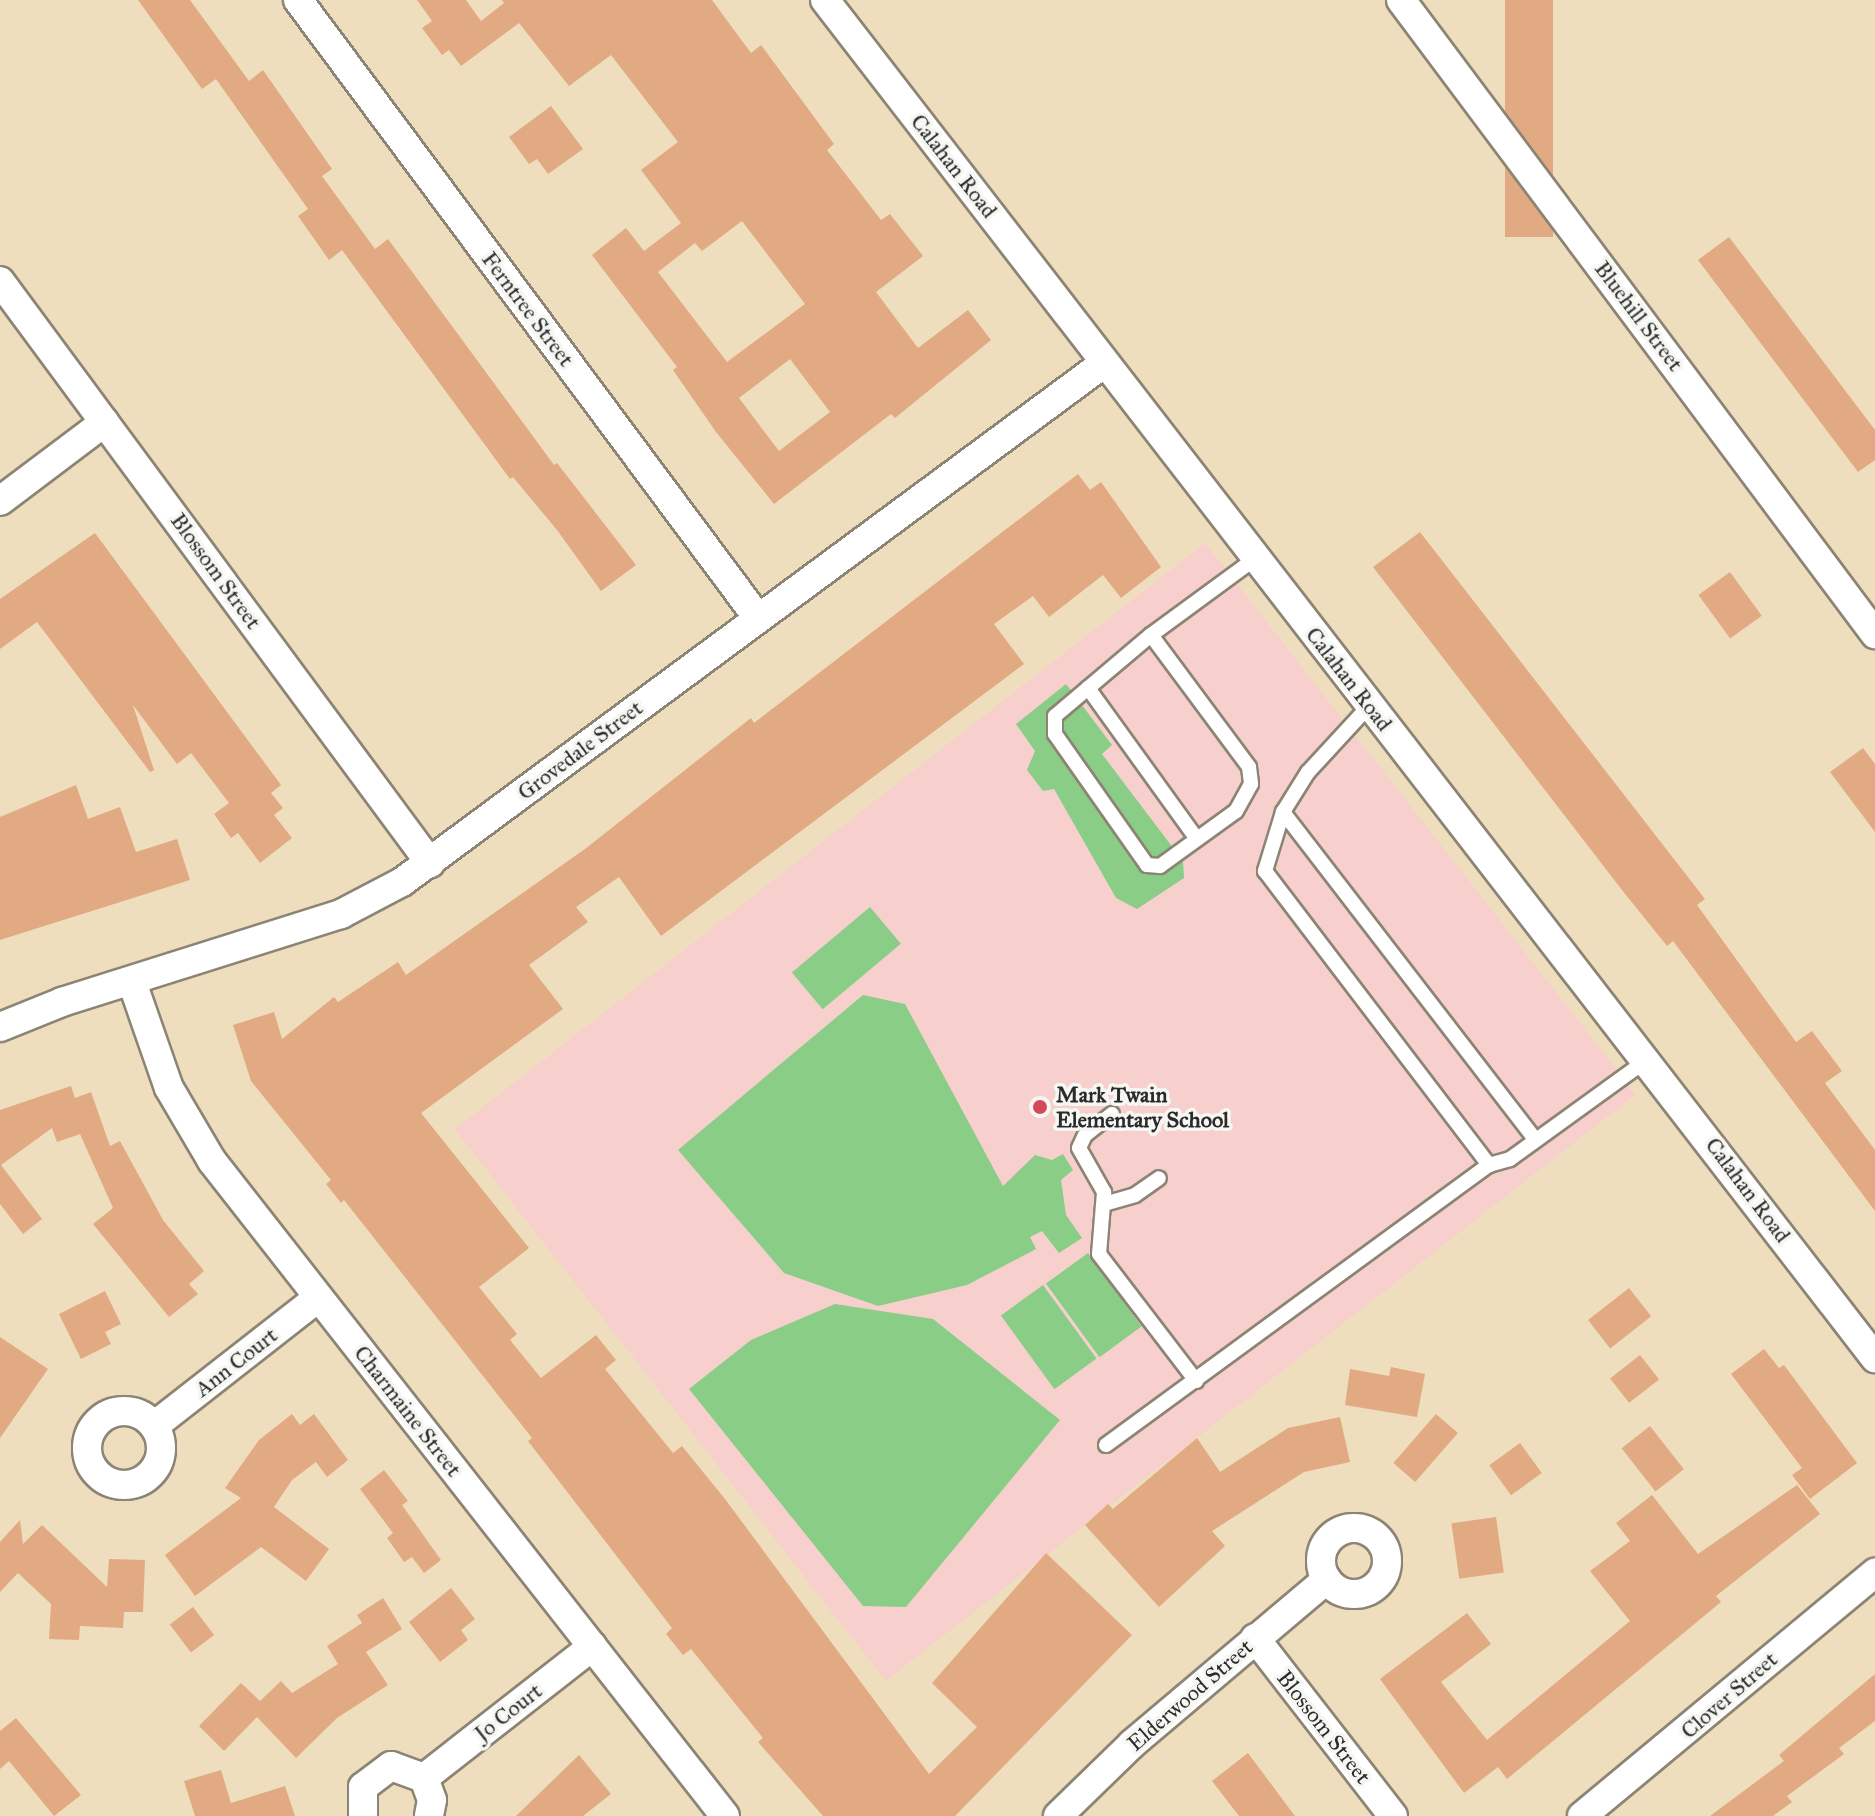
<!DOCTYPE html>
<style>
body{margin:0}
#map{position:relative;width:1875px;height:1816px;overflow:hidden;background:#eedebd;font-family:"IM FELL Great Primer",serif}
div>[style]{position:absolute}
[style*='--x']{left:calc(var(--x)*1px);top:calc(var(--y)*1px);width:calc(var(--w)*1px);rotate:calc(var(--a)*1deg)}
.built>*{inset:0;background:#f7d0cd;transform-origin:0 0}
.green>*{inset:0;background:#89cd87;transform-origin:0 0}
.building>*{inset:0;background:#e2aa82;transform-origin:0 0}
.roads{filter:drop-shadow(2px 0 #8c8474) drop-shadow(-2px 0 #8c8474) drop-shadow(0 2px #8c8474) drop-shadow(0 -2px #8c8474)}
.lane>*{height:14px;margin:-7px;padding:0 7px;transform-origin:7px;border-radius:7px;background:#fff}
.street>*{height:28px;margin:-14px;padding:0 14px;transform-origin:14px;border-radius:14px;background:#fff}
.street>.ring{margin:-14px;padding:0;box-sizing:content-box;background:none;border:28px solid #fff;border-radius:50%}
.dots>*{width:22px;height:22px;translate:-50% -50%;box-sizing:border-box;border:4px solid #f6f6f2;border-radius:50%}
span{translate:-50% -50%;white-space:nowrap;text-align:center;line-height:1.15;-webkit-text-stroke:7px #f6f6f2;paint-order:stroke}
.street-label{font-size:22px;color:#2b2b2b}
.poi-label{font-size:22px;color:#2b2b2b;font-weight:700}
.left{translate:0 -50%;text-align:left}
</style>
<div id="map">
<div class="built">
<i style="left:1205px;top:543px;width:700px;height:952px;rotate:52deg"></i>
</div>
<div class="green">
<i style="clip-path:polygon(1066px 684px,1112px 745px,1102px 754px,1183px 861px,1184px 878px,1137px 909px,1116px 898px,1054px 789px,1043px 791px,1027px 770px,1035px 751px,1016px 724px)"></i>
<i style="left:870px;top:907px;width:48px;height:102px;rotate:50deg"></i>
<i style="clip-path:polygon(863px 995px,905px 1004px,1003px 1186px,1035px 1155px,1052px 1160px,1063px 1154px,1073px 1170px,1061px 1180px,1066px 1215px,1082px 1238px,1059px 1253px,1042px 1231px,1030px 1237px,1036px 1249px,967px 1285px,878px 1306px,784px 1273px,678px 1150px)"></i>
<i style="left:1088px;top:1253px;width:91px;height:52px;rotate:54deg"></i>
<i style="left:1043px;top:1285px;width:91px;height:52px;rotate:54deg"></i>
<i style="clip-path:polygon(835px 1304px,933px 1319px,1060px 1420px,906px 1607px,863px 1606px,689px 1389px,751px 1340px)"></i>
</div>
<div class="building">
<i style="clip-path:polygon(138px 0,190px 0,249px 81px,263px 70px,332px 169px,322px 176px,375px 249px,388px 239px,554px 465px,557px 463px,636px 565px,601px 591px,557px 530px,513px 477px,510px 479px,342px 250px,329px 260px,298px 216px,308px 209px,216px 79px,202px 89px)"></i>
<i style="clip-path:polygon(evenodd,417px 0,466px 0,481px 21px,504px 3px,502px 0,712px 0,751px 53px,761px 45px,834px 144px,827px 150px,881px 220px,890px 214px,923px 256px,876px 292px,918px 348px,968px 310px,991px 340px,895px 418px,891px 414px,774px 504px,716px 432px,673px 370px,677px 367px,592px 255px,626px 228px,644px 251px,681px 223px,641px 170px,678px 142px,611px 55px,569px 86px,519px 23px,461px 66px,449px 50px,442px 55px,422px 28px,432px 21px,417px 0,742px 221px,805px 304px,727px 362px,658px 272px,695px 243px,702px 251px,742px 221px,417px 0,790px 359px,830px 412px,779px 451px,739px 398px,790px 359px)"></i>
<i style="left:1505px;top:0;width:48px;height:237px"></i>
<i style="clip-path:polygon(551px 106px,583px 149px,548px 174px,537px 159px,529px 164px,509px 137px)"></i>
<i style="clip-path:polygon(1729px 237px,1875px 430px,1875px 460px,1858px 472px,1698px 260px)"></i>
<i style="clip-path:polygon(1078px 474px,1090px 490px,1101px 482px,1161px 567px,1121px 598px,1103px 575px,1049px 617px,1033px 596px,994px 624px,1024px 664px,661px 936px,619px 877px,576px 907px,588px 922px,529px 965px,563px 1009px,421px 1113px,529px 1248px,479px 1287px,517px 1334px,510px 1340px,541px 1378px,596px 1335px,616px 1360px,605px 1369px,673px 1453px,682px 1446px,725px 1499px,929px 1774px,977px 1727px,932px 1683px,1046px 1553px,1132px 1635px,955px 1816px,823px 1816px,758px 1742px,763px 1738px,691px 1649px,683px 1655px,666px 1634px,672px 1628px,528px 1441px,532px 1438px,344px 1200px,341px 1203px,326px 1184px,331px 1180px,251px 1081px,233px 1025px,274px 1012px,282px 1039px,334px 997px,338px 1002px,398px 962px,406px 975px,585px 849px,751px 718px,754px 723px)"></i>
<i style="clip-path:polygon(1420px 532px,1705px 899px,1697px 905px,1796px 1042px,1812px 1031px,1842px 1071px,1825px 1083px,1875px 1150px,1875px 1211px,1673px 941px,1667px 946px,1622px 890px,1373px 567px)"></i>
<i style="clip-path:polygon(95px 533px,281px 785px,271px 793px,283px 808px,274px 815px,292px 838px,260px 863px,238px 833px,231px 838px,214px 814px,229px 803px,191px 753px,177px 764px,133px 705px,154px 770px,150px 772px,37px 622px,0 649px,0 599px)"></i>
<i style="left:1730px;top:572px;width:54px;height:39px;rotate:54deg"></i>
<i style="clip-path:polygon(1863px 748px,1875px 764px,1875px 832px,1830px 772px)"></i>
<i style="clip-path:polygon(76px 785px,88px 819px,120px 807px,136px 852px,177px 839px,190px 880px,0 940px,0 817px)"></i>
<i style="clip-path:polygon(71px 1086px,75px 1098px,91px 1092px,110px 1146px,120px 1141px,163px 1220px,204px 1271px,189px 1284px,198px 1294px,169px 1317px,93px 1224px,113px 1208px,80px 1134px,57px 1142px,52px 1128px,1px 1165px,42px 1219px,23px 1234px,0 1204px,0 1110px)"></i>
<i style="left:1629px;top:1288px;width:36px;height:52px;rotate:52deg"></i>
<i style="clip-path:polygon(105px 1291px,121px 1324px,105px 1332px,111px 1344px,81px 1359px,59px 1314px)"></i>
<i style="clip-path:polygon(0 1337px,48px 1369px,0 1438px)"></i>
<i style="clip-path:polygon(1764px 1349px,1779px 1368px,1784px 1365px,1857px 1463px,1810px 1499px,1792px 1475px,1802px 1468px,1731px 1374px)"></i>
<i style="left:1640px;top:1355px;width:31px;height:38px;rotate:52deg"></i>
<i style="clip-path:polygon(1391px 1367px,1425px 1374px,1417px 1417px,1345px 1405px,1350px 1369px,1389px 1376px)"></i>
<i style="clip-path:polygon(292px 1414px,300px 1425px,314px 1414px,348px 1460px,327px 1477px,316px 1462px,292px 1480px,274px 1507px,329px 1549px,306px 1581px,261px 1547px,195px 1596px,165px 1555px,241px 1498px,225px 1488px,259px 1440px)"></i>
<i style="left:1436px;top:1414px;width:29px;height:65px;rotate:41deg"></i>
<i style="clip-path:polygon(1340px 1417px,1350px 1462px,1304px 1472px,1212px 1531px,1225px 1546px,1159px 1607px,1085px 1525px,1108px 1504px,1113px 1509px,1197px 1438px,1220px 1472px,1288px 1428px)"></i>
<i style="left:1650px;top:1426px;width:55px;height:36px;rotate:52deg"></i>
<i style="left:1520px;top:1443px;width:37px;height:38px;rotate:54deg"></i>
<i style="clip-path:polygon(384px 1470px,408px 1501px,402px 1505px,441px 1560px,424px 1573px,412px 1557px,404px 1562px,387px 1538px,393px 1533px,360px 1489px)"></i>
<i style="clip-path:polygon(1797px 1485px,1820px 1514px,1716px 1596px,1721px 1602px,1507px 1779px,1498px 1767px,1464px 1793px,1380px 1679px,1467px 1613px,1491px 1644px,1441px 1682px,1487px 1740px,1630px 1621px,1590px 1571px,1630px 1541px,1616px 1523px,1652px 1495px,1698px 1554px)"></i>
<i style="left:1496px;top:1517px;width:56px;height:45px;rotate:82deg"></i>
<i style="clip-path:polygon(20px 1520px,23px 1544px,42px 1525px,107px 1587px,109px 1559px,145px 1560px,143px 1612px,124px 1612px,123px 1628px,80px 1626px,79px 1640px,49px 1639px,51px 1604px,18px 1573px,0 1592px,0 1542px)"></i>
<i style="clip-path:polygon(451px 1588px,475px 1619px,461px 1630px,468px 1640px,440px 1662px,409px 1622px)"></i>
<i style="clip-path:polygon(383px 1598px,402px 1629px,366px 1652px,388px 1685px,337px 1718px,296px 1758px,257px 1717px,224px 1751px,199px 1726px,241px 1683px,260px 1701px,281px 1681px,292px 1693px,338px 1664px,327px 1646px,362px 1623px,357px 1615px)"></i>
<i style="left:193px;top:1607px;width:35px;height:29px;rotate:53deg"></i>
<i style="clip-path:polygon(1875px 1674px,1875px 1721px,1839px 1748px,1844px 1754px,1787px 1796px,1792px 1802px,1773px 1816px,1710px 1816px,1784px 1761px,1779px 1755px)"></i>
<i style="clip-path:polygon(16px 1718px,81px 1795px,54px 1816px,9px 1761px,0 1769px,0 1731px)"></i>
<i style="clip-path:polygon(1248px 1753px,1280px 1796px,1295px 1816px,1239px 1816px,1212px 1781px)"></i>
<i style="clip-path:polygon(579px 1755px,611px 1794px,583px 1816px,516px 1816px)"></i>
<i style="clip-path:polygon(221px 1770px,231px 1803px,285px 1786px,295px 1816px,195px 1816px,184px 1781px)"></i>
</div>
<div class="roads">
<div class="lane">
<i style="--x:1151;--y:635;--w:164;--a:53.4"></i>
<i style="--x:1249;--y:767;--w:17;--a:83"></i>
<i style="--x:1251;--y:784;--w:31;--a:119"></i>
<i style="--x:1236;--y:811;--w:94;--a:144.1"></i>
<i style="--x:1160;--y:866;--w:13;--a:-176"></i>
<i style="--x:1147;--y:865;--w:160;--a:-125.1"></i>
<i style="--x:1055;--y:734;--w:18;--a:-90"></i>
<i style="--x:1055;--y:716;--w:126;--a:-40.2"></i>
<i style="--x:1151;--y:635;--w:130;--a:-36.3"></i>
<i style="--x:1088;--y:688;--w:186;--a:54.2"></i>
<i style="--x:1369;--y:706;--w:90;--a:132.7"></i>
<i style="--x:1308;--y:772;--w:47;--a:122"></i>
<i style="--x:1283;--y:812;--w:62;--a:107"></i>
<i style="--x:1265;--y:871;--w:370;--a:52.7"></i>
<i style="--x:1489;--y:1165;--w:22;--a:-16"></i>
<i style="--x:1510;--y:1159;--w:169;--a:-35.9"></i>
<i style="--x:1283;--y:812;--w:414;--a:52.4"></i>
<i style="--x:1112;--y:1114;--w:34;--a:142"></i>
<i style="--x:1085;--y:1135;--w:14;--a:115"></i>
<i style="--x:1079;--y:1148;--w:51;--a:60.4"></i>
<i style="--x:1104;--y:1192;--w:62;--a:94.6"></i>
<i style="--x:1099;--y:1254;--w:160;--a:52.6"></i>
<i style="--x:1104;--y:1204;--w:32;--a:-16"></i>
<i style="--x:1135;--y:1195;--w:29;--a:-35"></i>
<i style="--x:1106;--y:1445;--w:474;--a:-36.2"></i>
</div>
<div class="street">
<i style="--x:298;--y:0;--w:770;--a:53.34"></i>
<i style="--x:825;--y:0;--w:1717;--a:52.29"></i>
<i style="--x:1401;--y:0;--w:792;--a:53.22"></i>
<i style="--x:0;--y:281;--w:724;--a:53.54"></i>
<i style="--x:0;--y:501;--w:131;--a:-37"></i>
<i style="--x:132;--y:982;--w:112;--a:70.8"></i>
<i style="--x:169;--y:1088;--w:85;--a:59.5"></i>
<i style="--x:212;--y:1161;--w:832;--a:51.93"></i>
<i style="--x:0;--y:1027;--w:67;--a:-22"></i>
<i style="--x:62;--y:1002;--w:293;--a:-17.5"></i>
<i style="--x:341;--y:914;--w:69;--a:-27.7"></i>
<i style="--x:402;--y:882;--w:872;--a:-36.46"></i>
<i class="ring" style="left:87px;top:1411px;width:46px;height:46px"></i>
<i style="--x:154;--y:1426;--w:208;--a:-38"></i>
<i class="ring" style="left:1321px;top:1528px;width:38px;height:38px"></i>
<i style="--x:1255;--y:1638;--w:225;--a:52.2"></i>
<i style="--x:424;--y:1778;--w:214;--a:-38"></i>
<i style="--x:363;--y:1816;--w:29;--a:-90"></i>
<i style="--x:363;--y:1787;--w:35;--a:-37"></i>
<i style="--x:391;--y:1766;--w:35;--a:20"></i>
<i style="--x:424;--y:1778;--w:23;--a:70"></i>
<i style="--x:432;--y:1800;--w:16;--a:101"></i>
<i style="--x:1058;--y:1816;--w:103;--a:-44.2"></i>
<i style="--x:1132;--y:1744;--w:255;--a:-40.2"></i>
<i style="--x:1582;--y:1816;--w:381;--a:-39.7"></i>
</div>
</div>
<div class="dots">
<i style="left:1040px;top:1107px;background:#d1495b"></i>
</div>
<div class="street-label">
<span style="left:954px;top:166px;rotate:52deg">Calahan Road</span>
<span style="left:528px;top:309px;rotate:53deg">Ferntree Street</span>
<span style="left:1639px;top:316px;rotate:53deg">Bluehill Street</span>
<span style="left:216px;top:571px;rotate:54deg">Blossom Street</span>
<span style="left:1349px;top:679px;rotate:52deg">Calahan Road</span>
<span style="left:580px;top:750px;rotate:-37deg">Grovedale Street</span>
<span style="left:1748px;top:1190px;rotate:53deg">Calahan Road</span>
<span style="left:236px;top:1362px;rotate:-38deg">Ann Court</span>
<span style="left:408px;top:1411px;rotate:52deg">Charmaine Street</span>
<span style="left:1190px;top:1695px;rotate:-41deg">Elderwood Street</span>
<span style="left:1729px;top:1695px;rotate:-41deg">Clover Street</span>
<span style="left:508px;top:1712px;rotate:-38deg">Jo Court</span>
<span style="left:1324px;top:1727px;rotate:52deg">Blossom Street</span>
</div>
<div class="poi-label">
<span class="left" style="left:1056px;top:1107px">Mark Twain<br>Elementary School</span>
</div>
</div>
